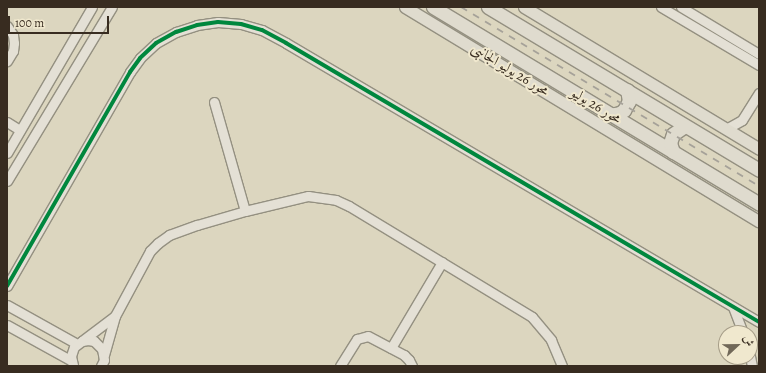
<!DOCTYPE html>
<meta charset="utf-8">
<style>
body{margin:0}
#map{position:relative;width:766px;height:373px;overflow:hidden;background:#dcd6bf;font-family:Alegreya,Amiri,serif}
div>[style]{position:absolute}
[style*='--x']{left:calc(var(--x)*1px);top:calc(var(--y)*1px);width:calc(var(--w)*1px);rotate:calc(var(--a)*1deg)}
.roads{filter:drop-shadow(1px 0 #949081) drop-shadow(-1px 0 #949081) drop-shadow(0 1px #949081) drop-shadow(0 -1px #949081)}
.minor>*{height:9px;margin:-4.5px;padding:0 4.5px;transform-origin:4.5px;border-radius:4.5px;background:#e4e0d5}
.major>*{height:11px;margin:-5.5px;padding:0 5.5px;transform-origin:5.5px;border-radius:5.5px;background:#dfdbce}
.highway>*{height:13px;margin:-6.5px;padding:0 6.5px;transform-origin:6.5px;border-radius:6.5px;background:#dfdbce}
.rail>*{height:2px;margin-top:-1px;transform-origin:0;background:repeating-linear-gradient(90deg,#a6a299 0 7px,transparent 0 14px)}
.cycleway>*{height:4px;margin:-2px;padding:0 2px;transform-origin:2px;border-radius:2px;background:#00873e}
span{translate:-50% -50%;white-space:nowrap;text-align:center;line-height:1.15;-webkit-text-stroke:4px #f0e8ce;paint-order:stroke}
.street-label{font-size:14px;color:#382c20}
.frame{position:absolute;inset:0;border:8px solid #382c20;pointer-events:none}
.north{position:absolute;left:718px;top:325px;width:40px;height:40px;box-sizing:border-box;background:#f0e8ce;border:1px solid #a69d88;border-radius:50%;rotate:68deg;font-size:11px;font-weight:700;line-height:16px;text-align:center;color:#382c20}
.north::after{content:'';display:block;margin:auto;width:14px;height:18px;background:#716858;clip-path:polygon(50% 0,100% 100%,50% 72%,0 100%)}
.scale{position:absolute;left:8px;top:16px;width:101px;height:18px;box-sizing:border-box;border:2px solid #382c20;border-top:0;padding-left:5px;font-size:12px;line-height:14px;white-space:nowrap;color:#382c20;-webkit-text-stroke:3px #f0e8ce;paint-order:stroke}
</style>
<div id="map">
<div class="roads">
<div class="minor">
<i style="--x:661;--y:7;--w:114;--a:30.6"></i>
<i style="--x:681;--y:7;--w:91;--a:31.1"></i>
<i style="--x:7;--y:26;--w:11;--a:56"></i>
<i style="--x:13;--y:35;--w:8;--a:83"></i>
<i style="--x:14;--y:43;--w:8;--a:97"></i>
<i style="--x:13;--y:51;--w:12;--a:121"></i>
<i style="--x:214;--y:102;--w:113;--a:74.1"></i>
<i style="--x:7;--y:122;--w:15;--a:32"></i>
<i style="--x:726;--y:129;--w:18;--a:-29"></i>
<i style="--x:742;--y:120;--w:32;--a:-58"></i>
<i style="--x:7;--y:153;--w:169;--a:-59.8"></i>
<i style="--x:7;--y:181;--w:203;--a:-58.9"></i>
<i style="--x:7;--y:286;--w:247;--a:-60.1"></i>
<i style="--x:130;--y:72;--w:17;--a:-54"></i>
<i style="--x:140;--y:58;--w:22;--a:-43"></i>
<i style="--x:156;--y:43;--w:23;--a:-29"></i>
<i style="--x:176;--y:32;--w:22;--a:-18"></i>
<i style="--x:197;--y:25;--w:21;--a:-8"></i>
<i style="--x:218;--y:22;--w:23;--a:5"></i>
<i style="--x:241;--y:24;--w:22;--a:16"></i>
<i style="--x:262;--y:30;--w:27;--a:28"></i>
<i style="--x:286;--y:43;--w:549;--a:30.53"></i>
<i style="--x:7;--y:305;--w:80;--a:29.1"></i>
<i style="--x:733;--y:307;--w:28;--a:69"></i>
<i style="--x:7;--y:325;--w:74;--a:29"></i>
<i style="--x:83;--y:340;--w:39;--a:-37"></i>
<i style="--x:391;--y:348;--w:100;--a:-59.3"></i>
<i style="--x:104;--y:355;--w:41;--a:-74.2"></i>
<i style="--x:115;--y:316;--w:74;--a:-61.7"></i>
<i style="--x:150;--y:251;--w:11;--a:-45"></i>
<i style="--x:158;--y:243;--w:14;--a:-36"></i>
<i style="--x:169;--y:235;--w:30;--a:-20"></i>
<i style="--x:197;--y:225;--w:50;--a:-16.3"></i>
<i style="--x:245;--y:211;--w:65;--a:-13.4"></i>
<i style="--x:308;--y:196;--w:28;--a:8"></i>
<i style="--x:336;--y:200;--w:14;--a:25"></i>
<i style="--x:349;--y:206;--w:214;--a:31.2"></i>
<i style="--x:532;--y:317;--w:30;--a:50"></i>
<i style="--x:551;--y:340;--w:28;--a:67"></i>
<i style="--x:750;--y:356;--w:10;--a:79"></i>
<i style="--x:73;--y:365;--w:9;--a:-103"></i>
<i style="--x:71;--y:356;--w:9;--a:-72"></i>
<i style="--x:74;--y:347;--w:10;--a:-37"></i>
<i style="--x:82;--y:341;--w:6;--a:-9"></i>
<i style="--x:88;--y:340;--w:6;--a:9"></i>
<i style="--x:94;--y:341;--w:11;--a:45"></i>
<i style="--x:102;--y:349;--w:11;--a:80"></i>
<i style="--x:104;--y:360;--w:7;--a:117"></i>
<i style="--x:340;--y:366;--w:32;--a:-58"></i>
<i style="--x:357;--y:339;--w:11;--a:-15"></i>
<i style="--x:368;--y:336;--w:41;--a:27.8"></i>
<i style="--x:404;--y:355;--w:7;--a:45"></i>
<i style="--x:409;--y:360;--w:7;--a:63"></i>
</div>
<div class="major">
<i style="--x:405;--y:7;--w:414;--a:31.2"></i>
<i style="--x:524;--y:7;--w:275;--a:31.1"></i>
</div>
<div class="highway">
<i style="--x:433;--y:7;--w:381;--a:31.1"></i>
<i style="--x:488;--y:7;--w:316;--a:31"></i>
<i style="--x:609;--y:115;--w:11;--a:-10"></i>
<i style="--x:620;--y:113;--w:5;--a:-37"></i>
<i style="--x:624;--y:110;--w:10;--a:-61"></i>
<i style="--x:629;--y:101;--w:11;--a:-100"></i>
<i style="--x:673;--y:152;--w:9;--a:-108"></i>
<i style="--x:670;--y:143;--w:9;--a:-72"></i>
<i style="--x:673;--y:134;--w:14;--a:-34"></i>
</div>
</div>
<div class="rail">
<i style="--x:461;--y:7;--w:348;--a:31"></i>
</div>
<div class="cycleway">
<i style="--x:7;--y:286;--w:247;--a:-60.1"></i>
<i style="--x:130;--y:72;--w:17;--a:-54"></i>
<i style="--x:140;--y:58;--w:22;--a:-43"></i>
<i style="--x:156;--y:43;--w:23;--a:-29"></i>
<i style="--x:176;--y:32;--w:22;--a:-18"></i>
<i style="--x:197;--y:25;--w:21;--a:-8"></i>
<i style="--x:218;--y:22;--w:23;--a:5"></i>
<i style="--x:241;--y:24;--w:22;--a:16"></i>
<i style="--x:262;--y:30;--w:27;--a:28"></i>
<i style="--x:286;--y:43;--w:549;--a:30.53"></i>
</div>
<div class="street-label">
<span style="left:510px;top:70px;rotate:31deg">محور 26 يوليو الجانبى</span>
<span style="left:596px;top:106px;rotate:31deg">محور 26 يوليو</span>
</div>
<div class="frame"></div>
<div class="north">ش</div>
<div class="scale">100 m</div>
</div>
